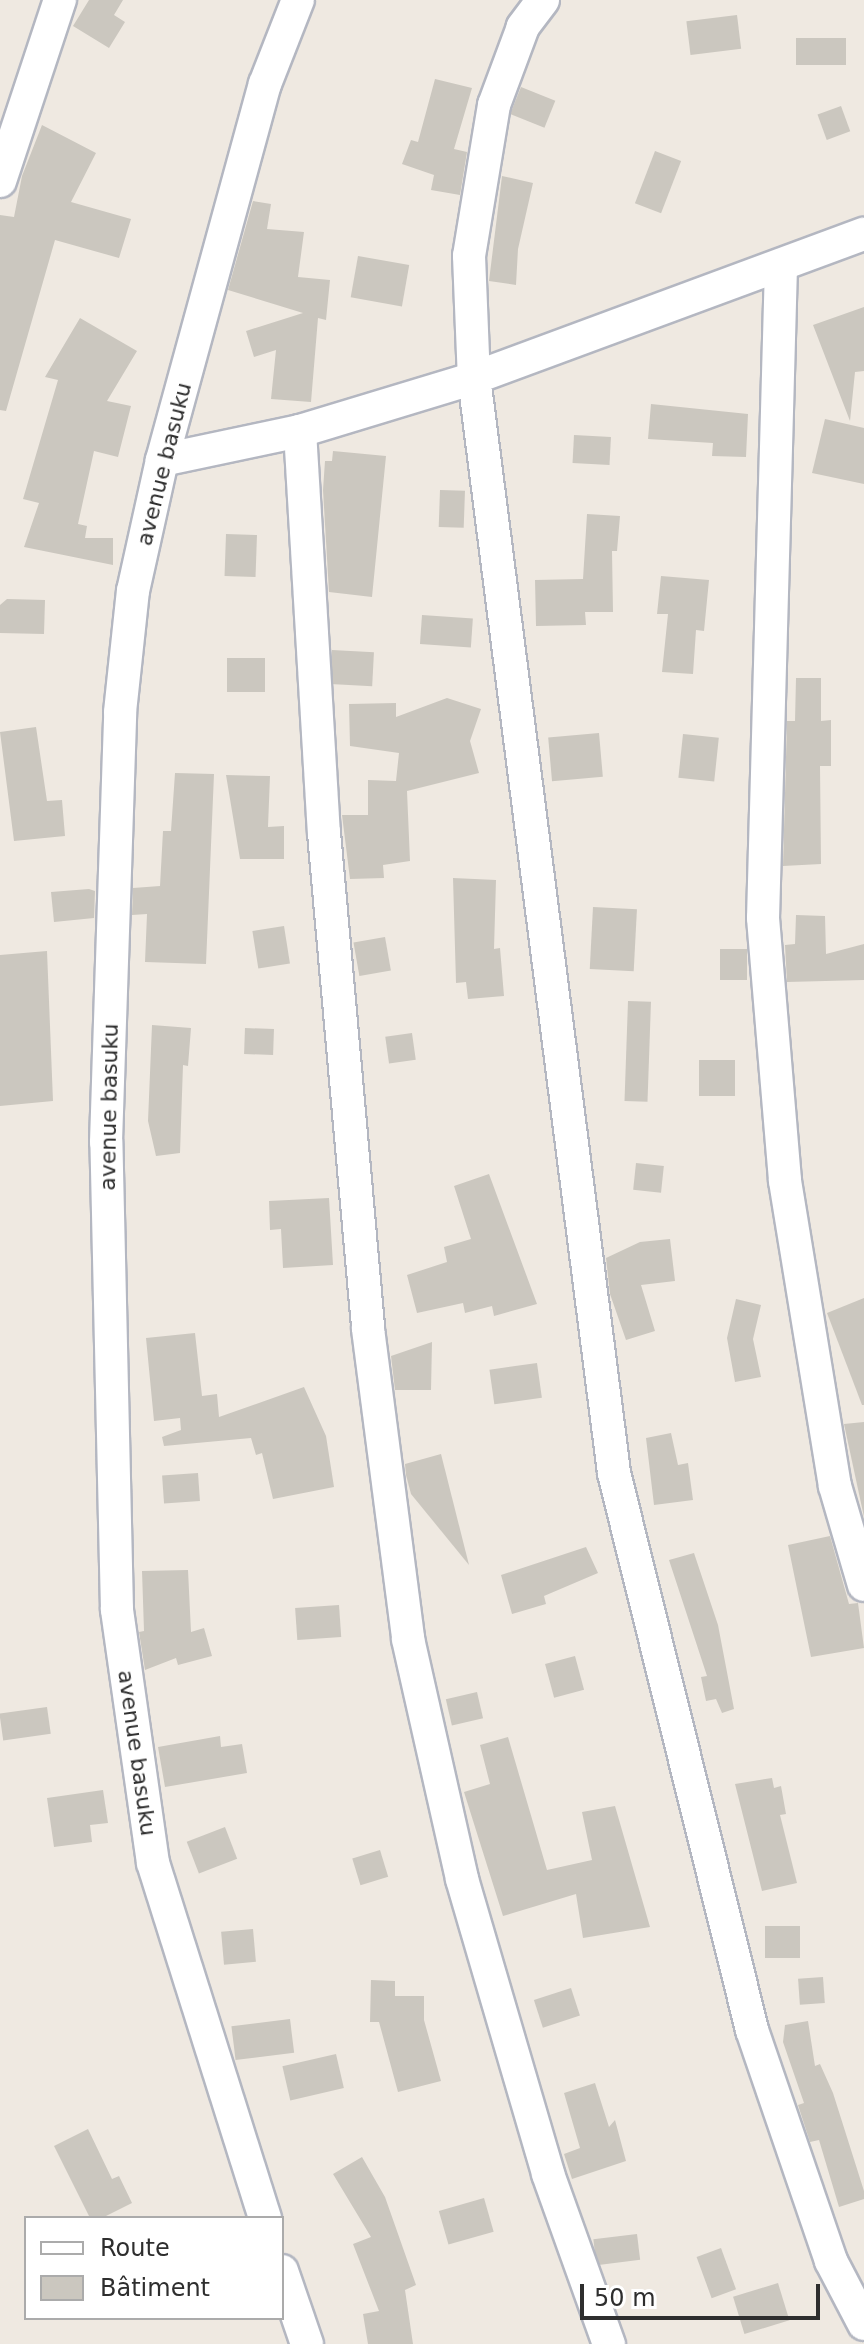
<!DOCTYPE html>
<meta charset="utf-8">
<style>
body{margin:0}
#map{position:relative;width:864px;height:2344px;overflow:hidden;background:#efe9e1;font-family:"DejaVu Sans",sans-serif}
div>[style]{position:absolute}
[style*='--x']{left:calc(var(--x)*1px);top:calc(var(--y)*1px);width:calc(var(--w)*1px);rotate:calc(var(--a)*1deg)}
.building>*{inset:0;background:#cbc7bf;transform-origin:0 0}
.roads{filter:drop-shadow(2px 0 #b4b7c1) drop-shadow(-2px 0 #b4b7c1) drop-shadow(0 2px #b4b7c1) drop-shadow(0 -2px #b4b7c1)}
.minor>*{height:32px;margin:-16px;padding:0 16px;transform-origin:16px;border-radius:16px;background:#fff}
span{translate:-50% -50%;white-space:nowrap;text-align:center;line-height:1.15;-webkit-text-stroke:7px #fff;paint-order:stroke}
.street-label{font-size:22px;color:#2e2e2e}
.legend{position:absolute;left:24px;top:2216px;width:260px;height:104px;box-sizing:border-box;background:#fff;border:2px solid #ababab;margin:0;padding:10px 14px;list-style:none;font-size:24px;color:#2e2e2e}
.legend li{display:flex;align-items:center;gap:16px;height:40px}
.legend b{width:40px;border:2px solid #ababab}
.scale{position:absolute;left:580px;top:2284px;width:240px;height:36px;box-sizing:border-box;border:4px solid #2e2e2e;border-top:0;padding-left:10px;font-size:24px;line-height:28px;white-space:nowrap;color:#2e2e2e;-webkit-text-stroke:6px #fff;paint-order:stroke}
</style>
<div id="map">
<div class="building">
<i style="clip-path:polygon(89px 0,123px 0,114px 15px,125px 22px,109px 48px,73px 26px)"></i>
<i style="left:737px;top:15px;width:34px;height:51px;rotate:83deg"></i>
<i style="left:796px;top:38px;width:50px;height:27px"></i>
<i style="clip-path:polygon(435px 79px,472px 88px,454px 149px,467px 152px,460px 195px,431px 190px,434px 175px,402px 164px,411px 140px,418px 142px)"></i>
<i style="left:521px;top:87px;width:37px;height:29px;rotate:22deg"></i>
<i style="left:841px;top:106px;width:27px;height:25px;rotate:70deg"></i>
<i style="clip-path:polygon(42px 125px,96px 153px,71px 202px,131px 219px,119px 258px,55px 240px,6px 411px,0 410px,0 215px,14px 217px,22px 176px)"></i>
<i style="left:655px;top:151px;width:28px;height:56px;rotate:21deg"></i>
<i style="clip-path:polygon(502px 176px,533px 183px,518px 249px,516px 285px,489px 281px)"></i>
<i style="clip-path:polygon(253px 201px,271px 204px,267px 229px,304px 232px,298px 277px,330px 280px,326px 320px,318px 318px,311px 402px,271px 399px,276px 350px,254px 357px,246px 331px,303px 313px,228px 290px)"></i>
<i style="left:358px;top:256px;width:52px;height:42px;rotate:10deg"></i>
<i style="clip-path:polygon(864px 307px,864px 371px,855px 372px,850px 421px,813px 325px)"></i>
<i style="clip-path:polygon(80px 318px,137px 351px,107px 401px,131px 406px,118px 457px,94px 451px,78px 524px,87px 526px,85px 538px,113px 538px,113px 565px,24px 547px,39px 503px,23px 499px,58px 380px,45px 377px)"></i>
<i style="clip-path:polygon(651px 404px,748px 414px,746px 457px,712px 456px,713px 443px,648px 439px)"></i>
<i style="clip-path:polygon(825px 419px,864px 428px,864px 484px,812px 473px)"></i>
<i style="left:574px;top:435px;width:37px;height:28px;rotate:3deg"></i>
<i style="clip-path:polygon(333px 451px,386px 456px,372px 597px,329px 592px,323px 490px,325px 461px,332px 461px)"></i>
<i style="left:440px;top:490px;width:25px;height:37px;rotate:2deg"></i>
<i style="clip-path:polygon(587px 514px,620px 516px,617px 551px,612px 551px,613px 612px,585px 612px,586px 625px,536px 626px,535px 580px,583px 579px)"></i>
<i style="left:226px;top:534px;width:31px;height:42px;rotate:2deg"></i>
<i style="clip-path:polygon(661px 576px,709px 580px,704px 631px,696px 630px,693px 674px,662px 672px,668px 614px,657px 614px)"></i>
<i style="clip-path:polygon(7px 599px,45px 600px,44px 634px,0 633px,0 605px)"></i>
<i style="left:422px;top:615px;width:51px;height:29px;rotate:4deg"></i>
<i style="left:332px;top:650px;width:42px;height:34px;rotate:3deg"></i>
<i style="left:227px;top:658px;width:38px;height:34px"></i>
<i style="clip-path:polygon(796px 678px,821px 678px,821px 721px,831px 720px,831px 766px,820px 766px,821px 864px,783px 866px,787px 721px,795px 721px)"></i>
<i style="clip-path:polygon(447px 698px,481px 709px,470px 741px,479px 773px,407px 791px,410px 861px,383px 865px,384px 878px,350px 879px,342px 815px,368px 815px,368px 780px,396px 781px,399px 753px,350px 746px,349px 704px,396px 703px,396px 717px)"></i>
<i style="clip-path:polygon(36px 727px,47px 801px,62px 800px,65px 836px,14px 841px,0 732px)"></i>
<i style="left:599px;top:733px;width:44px;height:51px;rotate:85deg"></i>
<i style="left:683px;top:734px;width:36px;height:44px;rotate:6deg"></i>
<i style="clip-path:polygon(175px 773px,214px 774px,206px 964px,145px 962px,147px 914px,132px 915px,133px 888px,160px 886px,163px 831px,171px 831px)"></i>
<i style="clip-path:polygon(226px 775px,270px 776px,268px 827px,284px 826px,284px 859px,240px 859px)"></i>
<i style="clip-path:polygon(453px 878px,496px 880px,494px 949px,500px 948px,504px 996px,468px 999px,466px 982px,456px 983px)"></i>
<i style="clip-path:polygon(89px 889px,95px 891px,94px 918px,54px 922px,51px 892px)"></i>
<i style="left:593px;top:907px;width:44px;height:62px;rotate:3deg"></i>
<i style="clip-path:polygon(796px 915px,825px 916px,826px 954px,864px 944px,864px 980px,787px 982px,785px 945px,795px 944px)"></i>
<i style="left:284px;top:926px;width:38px;height:32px;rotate:81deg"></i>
<i style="left:385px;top:937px;width:34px;height:32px;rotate:80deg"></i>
<i style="left:720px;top:949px;width:27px;height:31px"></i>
<i style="clip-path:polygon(47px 951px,53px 1101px,0 1106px,0 955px)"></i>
<i style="left:628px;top:1001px;width:23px;height:100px;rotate:2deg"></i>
<i style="clip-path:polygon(152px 1025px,191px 1028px,188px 1066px,183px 1065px,180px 1153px,156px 1156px,148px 1121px)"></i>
<i style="left:245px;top:1028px;width:29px;height:26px;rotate:2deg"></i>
<i style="left:412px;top:1033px;width:27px;height:27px;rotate:82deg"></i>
<i style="left:735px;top:1060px;width:36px;height:36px;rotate:90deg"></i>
<i style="left:636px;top:1163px;width:28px;height:27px;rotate:6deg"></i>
<i style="clip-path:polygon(489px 1174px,537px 1304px,494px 1316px,492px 1306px,465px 1313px,463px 1303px,417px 1313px,407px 1275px,447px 1262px,444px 1247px,471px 1239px,454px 1186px)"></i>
<i style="clip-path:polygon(329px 1198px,333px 1265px,283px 1268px,281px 1229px,270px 1230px,269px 1201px)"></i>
<i style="clip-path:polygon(670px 1239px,675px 1281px,641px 1285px,655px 1331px,626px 1340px,610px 1294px,606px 1258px,640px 1242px)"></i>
<i style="clip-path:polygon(864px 1298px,864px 1405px,862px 1405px,827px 1313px)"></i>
<i style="clip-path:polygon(736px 1299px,761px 1305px,753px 1339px,761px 1377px,735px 1382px,727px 1338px)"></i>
<i style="clip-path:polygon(195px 1333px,202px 1396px,217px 1394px,219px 1417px,304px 1387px,326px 1436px,334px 1487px,273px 1499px,262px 1453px,256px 1455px,251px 1438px,164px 1446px,162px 1437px,181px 1430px,180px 1418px,154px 1421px,146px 1338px)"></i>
<i style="clip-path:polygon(432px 1342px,431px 1390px,395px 1390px,391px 1356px)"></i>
<i style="left:537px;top:1363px;width:35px;height:48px;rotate:82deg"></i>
<i style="clip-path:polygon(864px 1422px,864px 1517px,844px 1424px)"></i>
<i style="clip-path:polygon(671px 1433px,678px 1465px,688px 1463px,693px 1500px,654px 1505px,646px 1438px)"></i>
<i style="clip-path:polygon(441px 1454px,469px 1565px,411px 1494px,406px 1475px,405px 1464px)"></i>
<i style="left:198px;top:1473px;width:28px;height:36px;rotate:86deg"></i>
<i style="clip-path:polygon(830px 1536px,849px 1604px,858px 1603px,864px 1648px,811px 1657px,788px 1545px)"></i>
<i style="clip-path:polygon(586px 1547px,598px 1573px,544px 1596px,546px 1604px,512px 1614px,501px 1575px)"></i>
<i style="clip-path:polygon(694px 1553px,718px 1625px,734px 1709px,722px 1713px,716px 1699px,706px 1701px,701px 1677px,707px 1676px,669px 1560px)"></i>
<i style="clip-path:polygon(188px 1570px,191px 1632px,204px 1628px,212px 1656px,178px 1665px,176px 1658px,145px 1670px,139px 1632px,144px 1631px,142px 1571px)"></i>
<i style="left:339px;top:1605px;width:32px;height:44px;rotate:86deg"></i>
<i style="left:575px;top:1656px;width:35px;height:31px;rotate:75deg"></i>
<i style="left:477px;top:1692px;width:27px;height:32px;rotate:77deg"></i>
<i style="left:47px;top:1707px;width:27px;height:48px;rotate:82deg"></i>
<i style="clip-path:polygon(220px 1736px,221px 1747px,242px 1744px,247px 1773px,165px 1787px,158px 1747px)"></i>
<i style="clip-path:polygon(508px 1737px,547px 1870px,592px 1860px,582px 1812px,615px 1806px,650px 1927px,583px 1938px,576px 1894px,503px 1916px,464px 1792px,490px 1784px,480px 1745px)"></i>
<i style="clip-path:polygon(772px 1778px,774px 1788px,781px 1786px,786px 1814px,780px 1815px,797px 1883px,762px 1891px,735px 1784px)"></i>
<i style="clip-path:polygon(103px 1790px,108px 1823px,90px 1825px,92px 1842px,54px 1847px,47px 1798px)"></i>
<i style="left:225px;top:1827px;width:34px;height:41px;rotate:69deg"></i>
<i style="left:380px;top:1850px;width:28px;height:29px;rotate:73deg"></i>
<i style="left:765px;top:1926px;width:35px;height:32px"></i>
<i style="left:253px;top:1929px;width:33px;height:32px;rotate:85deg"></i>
<i style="left:823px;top:1977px;width:26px;height:25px;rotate:86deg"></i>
<i style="clip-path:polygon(371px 1980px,395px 1981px,395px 1996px,424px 1996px,424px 2020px,441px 2081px,398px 2092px,379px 2022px,370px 2022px)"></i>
<i style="left:571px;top:1988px;width:29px;height:39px;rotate:72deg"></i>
<i style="left:290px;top:2019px;width:34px;height:59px;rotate:83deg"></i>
<i style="clip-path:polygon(808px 2021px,815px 2066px,820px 2064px,833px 2093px,864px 2191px,864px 2199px,839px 2207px,819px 2140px,810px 2142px,798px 2105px,804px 2103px,783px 2042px,785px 2025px)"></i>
<i style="left:336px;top:2054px;width:35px;height:55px;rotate:77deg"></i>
<i style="clip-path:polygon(595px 2083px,609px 2127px,615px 2120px,626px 2161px,572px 2179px,564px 2154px,580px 2148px,564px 2093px)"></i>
<i style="clip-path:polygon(88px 2129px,112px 2179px,119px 2176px,132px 2203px,102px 2218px,90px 2218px,54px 2146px)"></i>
<i style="clip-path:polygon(362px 2157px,385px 2197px,416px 2285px,405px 2290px,413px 2344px,368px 2344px,363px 2314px,379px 2311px,353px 2244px,371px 2237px,333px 2174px)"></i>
<i style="left:484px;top:2198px;width:35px;height:47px;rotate:74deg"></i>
<i style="left:637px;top:2234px;width:26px;height:44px;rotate:83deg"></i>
<i style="left:721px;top:2248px;width:44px;height:26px;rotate:70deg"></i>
<i style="left:778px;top:2283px;width:39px;height:47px;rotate:73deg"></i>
</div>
<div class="roads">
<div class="minor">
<i style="--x:543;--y:0;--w:34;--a:127"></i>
<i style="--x:523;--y:27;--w:83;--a:110.4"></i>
<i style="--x:494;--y:105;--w:153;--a:99.4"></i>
<i style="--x:469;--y:256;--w:122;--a:87.7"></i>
<i style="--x:474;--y:378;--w:1104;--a:82.71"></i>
<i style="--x:614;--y:1473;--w:574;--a:76.08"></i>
<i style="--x:752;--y:2030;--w:244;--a:71.1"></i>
<i style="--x:831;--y:2261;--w:71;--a:62.4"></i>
<i style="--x:0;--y:181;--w:191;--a:-71.7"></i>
<i style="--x:781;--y:266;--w:652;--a:91.58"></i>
<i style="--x:763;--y:918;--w:264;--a:85.2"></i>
<i style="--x:785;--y:1181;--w:309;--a:80.7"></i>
<i style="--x:835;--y:1486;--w:103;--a:73.7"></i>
<i style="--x:300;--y:431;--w:403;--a:86.6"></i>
<i style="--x:324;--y:833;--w:498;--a:84.9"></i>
<i style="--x:368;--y:1329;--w:313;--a:82.6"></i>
<i style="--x:408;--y:1639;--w:246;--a:77.3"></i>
<i style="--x:462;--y:1879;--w:307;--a:73.7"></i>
<i style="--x:548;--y:2174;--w:181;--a:70.3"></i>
<i style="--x:162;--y:460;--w:141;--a:-11.9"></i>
<i style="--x:300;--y:431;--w:182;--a:-16.9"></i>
<i style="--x:474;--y:378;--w:416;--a:-20.3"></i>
<i style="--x:265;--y:2218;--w:372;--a:-107.5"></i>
<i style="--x:153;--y:1863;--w:256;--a:-98.1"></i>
<i style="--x:117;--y:1610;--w:468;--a:-91.3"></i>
<i style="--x:106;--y:1142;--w:430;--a:-88.1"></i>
<i style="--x:120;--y:712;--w:122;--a:-83.9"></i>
<i style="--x:133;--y:591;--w:134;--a:-77.5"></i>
<i style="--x:162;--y:460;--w:390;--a:-74.7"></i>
<i style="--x:265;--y:84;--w:90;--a:-68.6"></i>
<i style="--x:282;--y:2271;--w:77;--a:71.1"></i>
</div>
</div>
<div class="street-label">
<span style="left:164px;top:464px;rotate:-76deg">avenue basuku</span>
<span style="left:109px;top:1107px;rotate:-89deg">avenue basuku</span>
<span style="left:137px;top:1753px;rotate:82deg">avenue basuku</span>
</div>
<ul class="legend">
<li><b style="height:10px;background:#fff"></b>Route</li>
<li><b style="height:22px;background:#cbc7bf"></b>Bâtiment</li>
</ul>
<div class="scale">50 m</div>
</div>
